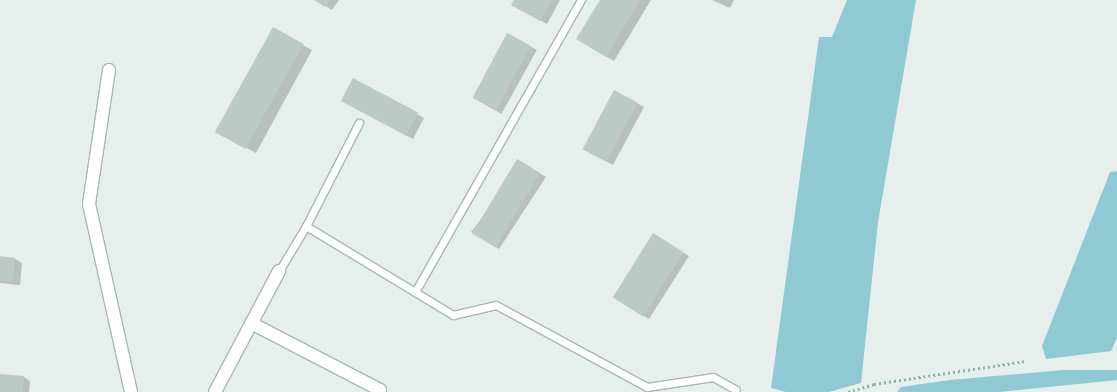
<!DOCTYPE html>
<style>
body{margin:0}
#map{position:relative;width:1117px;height:392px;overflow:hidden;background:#e6efeb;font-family:"Sofia Sans Condensed",sans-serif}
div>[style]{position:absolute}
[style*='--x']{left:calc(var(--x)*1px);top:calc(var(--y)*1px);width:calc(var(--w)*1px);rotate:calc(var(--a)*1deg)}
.water>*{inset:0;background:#8ec9d4}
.shadow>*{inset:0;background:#0003;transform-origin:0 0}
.building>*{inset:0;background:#bbcac4;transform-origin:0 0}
.path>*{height:2.5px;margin-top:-1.25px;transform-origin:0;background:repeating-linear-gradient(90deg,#86b3a5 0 2px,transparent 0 5px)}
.roads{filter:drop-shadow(1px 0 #a8b8b2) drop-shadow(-1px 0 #a8b8b2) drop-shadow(0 1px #a8b8b2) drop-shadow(0 -1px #a8b8b2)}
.lane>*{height:7px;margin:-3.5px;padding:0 3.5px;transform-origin:3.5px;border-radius:3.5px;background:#fff}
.street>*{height:12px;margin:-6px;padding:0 6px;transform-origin:6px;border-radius:6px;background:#fff}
.secondary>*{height:12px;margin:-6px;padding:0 6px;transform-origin:6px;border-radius:6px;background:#fff}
span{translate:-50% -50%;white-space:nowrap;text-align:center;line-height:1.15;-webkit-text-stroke:3px #f7fbf9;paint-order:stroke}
</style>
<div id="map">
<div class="water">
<i style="clip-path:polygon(847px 0,916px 0,878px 222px,861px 383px,829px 392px,786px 392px,771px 388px,819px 37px,832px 37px)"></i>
<i style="clip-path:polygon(1117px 171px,1117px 338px,1111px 351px,1046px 359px,1042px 346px,1110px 172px)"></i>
<i style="clip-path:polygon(1064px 370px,1117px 370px,1117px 380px,999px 392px,897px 392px,901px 387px,950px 380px)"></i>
</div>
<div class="shadow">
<i style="clip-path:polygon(316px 0,339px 0,332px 10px)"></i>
<i style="clip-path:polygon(515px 0,560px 0,547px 24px,512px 5px)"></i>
<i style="clip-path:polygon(601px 0,651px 0,614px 61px,577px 39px)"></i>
<i style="clip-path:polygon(712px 0,734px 0,730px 8px)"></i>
<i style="clip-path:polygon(273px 29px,312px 50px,256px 153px,226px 137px)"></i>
<i style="left:508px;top:34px;width:33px;height:73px;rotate:29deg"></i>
<i style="clip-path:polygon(614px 91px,644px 107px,613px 165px,590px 153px)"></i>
<i style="clip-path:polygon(342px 100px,417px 114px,424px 118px,413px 139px)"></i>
<i style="clip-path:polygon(524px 164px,546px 177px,499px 249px,471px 232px)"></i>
<i style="clip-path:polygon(660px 238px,689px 256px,649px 319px,613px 297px)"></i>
<i style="clip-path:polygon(0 257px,15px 259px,22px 263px,20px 285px,0 283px)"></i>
<i style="clip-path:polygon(0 375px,24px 377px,30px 381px,29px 392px,0 392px)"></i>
</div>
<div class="building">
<i style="clip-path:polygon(314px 0,330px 0,325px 7px)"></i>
<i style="clip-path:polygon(514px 0,552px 0,540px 21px,511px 5px)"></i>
<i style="clip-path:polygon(600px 0,640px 0,606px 57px,576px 39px)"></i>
<i style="left:273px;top:27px;width:35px;height:120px;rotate:29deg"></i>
<i style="left:507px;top:33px;width:27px;height:73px;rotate:28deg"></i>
<i style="left:353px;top:78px;width:74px;height:26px;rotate:28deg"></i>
<i style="left:614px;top:90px;width:27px;height:67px;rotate:28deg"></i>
<i style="left:517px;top:159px;width:27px;height:87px;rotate:31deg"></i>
<i style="left:653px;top:233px;width:36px;height:76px;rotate:32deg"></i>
<i style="clip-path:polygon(0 256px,15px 258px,13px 282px,0 281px)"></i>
<i style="clip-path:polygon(0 374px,24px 376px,23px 392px,0 392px)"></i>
</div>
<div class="path">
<i style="--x:848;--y:392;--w:27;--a:-17"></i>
<i style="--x:874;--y:384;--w:154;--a:-8.6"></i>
</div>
<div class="roads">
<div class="lane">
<i style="--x:306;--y:226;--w:172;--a:31.2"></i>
<i style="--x:453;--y:315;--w:44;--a:-13.1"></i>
<i style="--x:496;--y:305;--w:172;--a:28.5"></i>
<i style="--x:647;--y:387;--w:67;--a:-8.6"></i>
<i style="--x:713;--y:377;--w:26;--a:29"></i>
<i style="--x:279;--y:271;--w:52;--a:-59"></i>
<i style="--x:306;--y:226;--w:116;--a:-62.8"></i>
<i style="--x:415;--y:292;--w:336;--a:-60.4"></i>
</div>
<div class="street">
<i style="--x:109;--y:70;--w:135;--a:98.5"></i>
<i style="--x:89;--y:204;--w:193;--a:77.4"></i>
<i style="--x:251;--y:323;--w:145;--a:27.4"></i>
<i style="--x:380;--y:390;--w:2;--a:90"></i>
</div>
<div class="secondary">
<i style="--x:215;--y:392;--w:137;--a:-62.1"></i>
</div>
</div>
</div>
